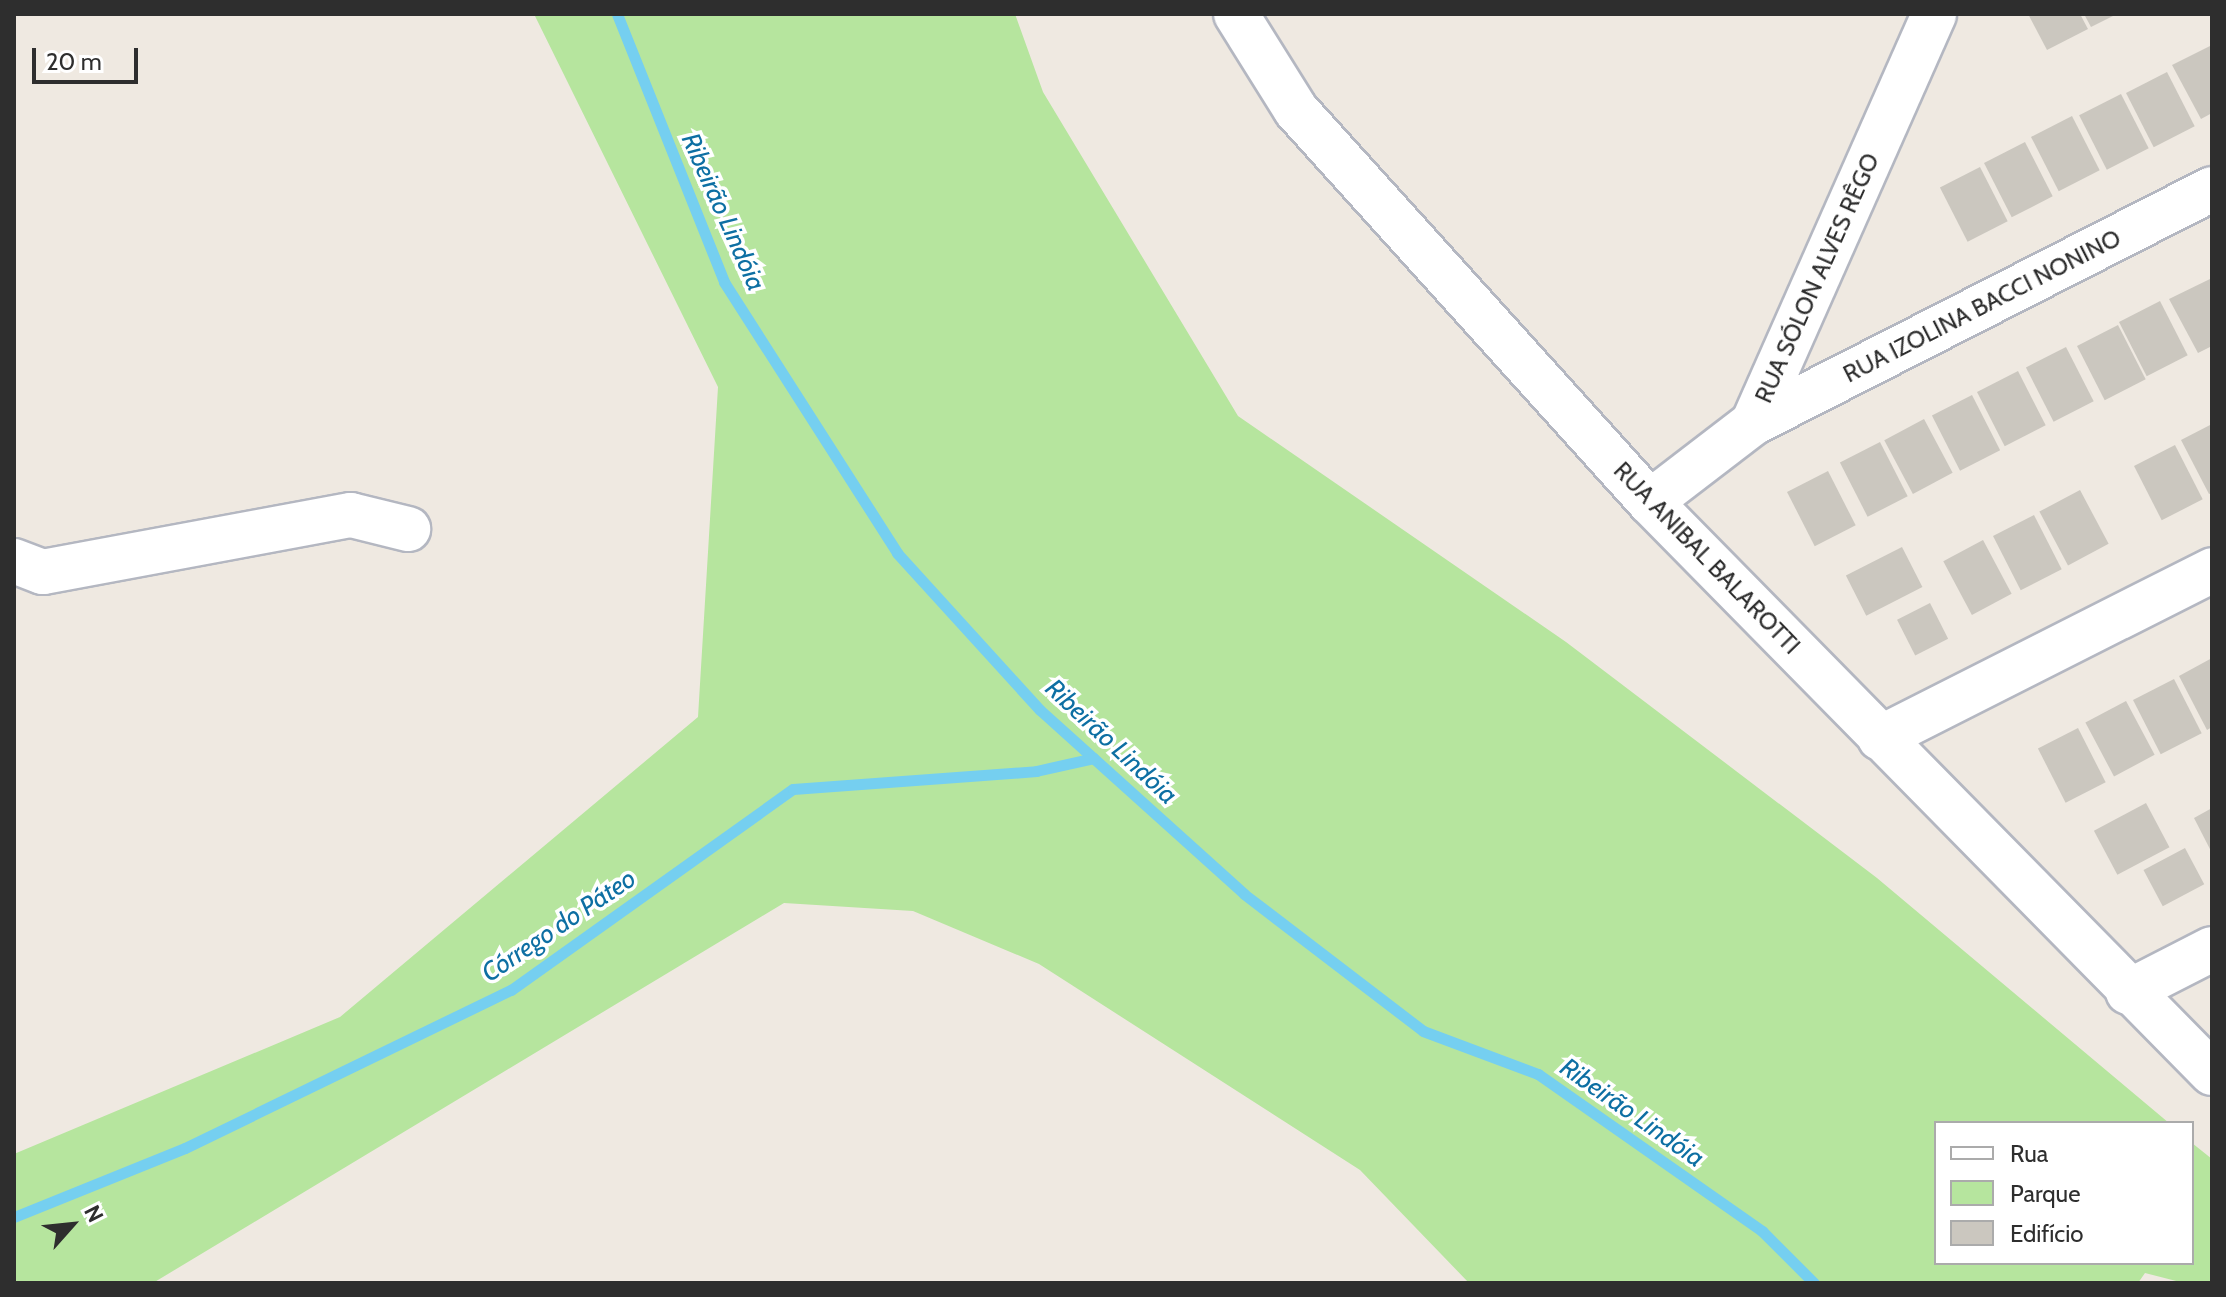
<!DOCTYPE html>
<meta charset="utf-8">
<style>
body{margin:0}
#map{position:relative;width:2226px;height:1297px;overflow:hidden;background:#efe9e1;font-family:Cabin,sans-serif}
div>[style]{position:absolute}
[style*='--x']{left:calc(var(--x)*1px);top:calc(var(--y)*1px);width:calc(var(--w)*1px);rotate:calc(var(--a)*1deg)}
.green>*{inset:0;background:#b6e59e}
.stream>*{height:11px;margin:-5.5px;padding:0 5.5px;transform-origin:5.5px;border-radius:5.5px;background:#75cff0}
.building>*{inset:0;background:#cbc7bf;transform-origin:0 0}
.roads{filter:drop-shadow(2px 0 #b4b7c1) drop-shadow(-2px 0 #b4b7c1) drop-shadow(0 2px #b4b7c1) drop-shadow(0 -2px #b4b7c1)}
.minor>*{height:44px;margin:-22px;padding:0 22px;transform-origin:22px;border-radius:22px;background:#fff}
span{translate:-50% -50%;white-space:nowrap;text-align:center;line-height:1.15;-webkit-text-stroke:7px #fff;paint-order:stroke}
.street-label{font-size:24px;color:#2e2e2e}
.water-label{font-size:26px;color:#0d6fa3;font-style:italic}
.frame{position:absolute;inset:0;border:16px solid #2e2e2e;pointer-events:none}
.legend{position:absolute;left:1934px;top:1121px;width:260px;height:144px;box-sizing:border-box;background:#fff;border:2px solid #ababab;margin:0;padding:10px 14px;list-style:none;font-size:24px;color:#2e2e2e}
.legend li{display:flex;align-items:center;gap:16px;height:40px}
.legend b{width:40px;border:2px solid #ababab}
.north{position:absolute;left:32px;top:1185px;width:80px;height:80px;-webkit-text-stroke:6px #fff;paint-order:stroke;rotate:63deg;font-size:22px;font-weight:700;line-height:32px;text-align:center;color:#2e2e2e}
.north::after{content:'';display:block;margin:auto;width:28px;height:36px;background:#2e2e2e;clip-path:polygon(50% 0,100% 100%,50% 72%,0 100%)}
.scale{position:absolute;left:32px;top:48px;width:106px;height:36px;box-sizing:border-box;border:4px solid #2e2e2e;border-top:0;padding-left:10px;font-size:24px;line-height:28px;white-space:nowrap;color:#2e2e2e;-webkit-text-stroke:6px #fff;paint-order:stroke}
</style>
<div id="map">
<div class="green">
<i style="clip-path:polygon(534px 14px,1015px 14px,1043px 92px,1238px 416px,1566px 642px,1877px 878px,2169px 1123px,1936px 1123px,1936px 1263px,2192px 1263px,2192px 1143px,2212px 1159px,2212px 1283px,2184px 1283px,2145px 1273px,2138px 1283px,1469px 1283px,1360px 1170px,1039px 964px,913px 911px,784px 903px,153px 1283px,14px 1283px,14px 1154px,340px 1017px,698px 717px,718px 387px)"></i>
</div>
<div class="stream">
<i style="--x:617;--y:14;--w:289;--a:68.2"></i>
<i style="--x:724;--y:282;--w:322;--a:57.4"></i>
<i style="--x:897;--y:553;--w:212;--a:47.7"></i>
<i style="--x:1040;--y:710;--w:275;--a:42"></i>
<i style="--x:1244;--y:894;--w:225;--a:37.4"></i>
<i style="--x:1423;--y:1031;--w:123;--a:20.5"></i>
<i style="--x:1538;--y:1074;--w:274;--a:35"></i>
<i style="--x:1762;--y:1231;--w:74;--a:45"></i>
<i style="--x:14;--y:1217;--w:184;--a:-22"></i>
<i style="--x:185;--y:1148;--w:362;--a:-25.9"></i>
<i style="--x:511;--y:990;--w:346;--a:-35.5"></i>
<i style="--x:793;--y:789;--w:244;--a:-4.2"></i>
<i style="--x:1036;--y:771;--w:59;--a:-12.6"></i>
</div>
<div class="building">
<i style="clip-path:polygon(2028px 14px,2080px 14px,2088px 29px,2047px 50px)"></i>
<i style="clip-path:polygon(2084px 14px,2117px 14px,2091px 27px)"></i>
<i style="clip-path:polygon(2212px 45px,2212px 113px,2201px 119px,2172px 65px)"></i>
<i style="left:2167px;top:72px;width:61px;height:46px;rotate:63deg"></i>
<i style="left:2121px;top:94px;width:61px;height:47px;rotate:63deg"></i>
<i style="left:2072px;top:116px;width:61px;height:46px;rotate:63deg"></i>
<i style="left:2025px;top:142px;width:61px;height:46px;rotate:63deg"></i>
<i style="left:1980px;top:167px;width:61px;height:45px;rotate:63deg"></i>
<i style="clip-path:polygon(2210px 279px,2212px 346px,2198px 353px,2169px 299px)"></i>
<i style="left:2160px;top:301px;width:61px;height:46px;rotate:63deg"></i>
<i style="left:2118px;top:325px;width:61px;height:46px;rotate:63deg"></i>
<i style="left:2066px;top:347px;width:61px;height:45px;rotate:63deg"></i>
<i style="left:2018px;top:371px;width:61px;height:46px;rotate:63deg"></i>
<i style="left:1972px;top:395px;width:62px;height:45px;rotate:63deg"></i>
<i style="left:1924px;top:419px;width:61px;height:45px;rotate:62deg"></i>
<i style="clip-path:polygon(2212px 424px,2212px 493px,2209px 494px,2181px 440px)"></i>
<i style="left:1880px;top:442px;width:61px;height:45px;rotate:63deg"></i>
<i style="left:2175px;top:445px;width:61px;height:46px;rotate:63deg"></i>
<i style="left:1828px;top:471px;width:61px;height:46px;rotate:63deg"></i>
<i style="left:2080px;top:490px;width:61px;height:46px;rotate:62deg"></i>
<i style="left:2034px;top:515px;width:61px;height:46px;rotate:63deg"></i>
<i style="left:1983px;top:540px;width:61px;height:45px;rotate:62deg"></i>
<i style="left:1902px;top:547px;width:45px;height:63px;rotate:63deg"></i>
<i style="left:1930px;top:603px;width:40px;height:37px;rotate:63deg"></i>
<i style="clip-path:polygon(2212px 658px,2212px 727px,2207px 730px,2179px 676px)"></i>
<i style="left:2174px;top:679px;width:61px;height:46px;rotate:63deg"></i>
<i style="left:2126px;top:701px;width:61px;height:46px;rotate:62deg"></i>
<i style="left:2078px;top:728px;width:61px;height:45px;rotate:63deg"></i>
<i style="left:2146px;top:803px;width:50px;height:59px;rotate:62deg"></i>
<i style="clip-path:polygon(2212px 808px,2212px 853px,2194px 818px)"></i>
<i style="left:2185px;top:848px;width:41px;height:47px;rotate:62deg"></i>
</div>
<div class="roads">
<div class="minor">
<i style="--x:1236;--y:14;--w:113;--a:58"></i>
<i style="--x:1296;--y:110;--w:528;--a:47.92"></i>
<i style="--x:1650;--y:502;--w:801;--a:45.46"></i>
<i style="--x:1753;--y:423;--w:515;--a:-27.01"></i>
<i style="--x:1650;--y:502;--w:130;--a:-37.5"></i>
<i style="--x:1753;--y:423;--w:447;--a:-66.1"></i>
<i style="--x:14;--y:561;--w:31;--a:21"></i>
<i style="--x:43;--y:572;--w:313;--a:-10.5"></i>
<i style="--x:351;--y:515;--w:59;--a:13.8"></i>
<i style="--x:1880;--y:738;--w:372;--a:-26.8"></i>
<i style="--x:2128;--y:992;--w:94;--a:-27.1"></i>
</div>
</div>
<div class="street-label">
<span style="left:1817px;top:278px;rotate:-66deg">RUA SÓLON ALVES RÊGO</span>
<span style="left:1982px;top:306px;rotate:-27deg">RUA IZOLINA BACCI NONINO</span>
<span style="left:1707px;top:558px;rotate:46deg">RUA ANIBAL BALAROTTI</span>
</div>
<div class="water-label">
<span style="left:723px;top:212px;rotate:66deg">Ribeirão Lindóia</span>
<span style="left:1111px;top:742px;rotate:43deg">Ribeirão Lindóia</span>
<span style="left:559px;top:926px;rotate:-34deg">Córrego do Páteo</span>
<span style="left:1632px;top:1113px;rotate:35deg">Ribeirão Lindóia</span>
</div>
<div class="frame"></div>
<ul class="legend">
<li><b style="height:10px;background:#fff"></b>Rua</li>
<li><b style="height:22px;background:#b6e59e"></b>Parque</li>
<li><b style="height:22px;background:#cbc7bf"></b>Edifício</li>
</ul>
<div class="north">N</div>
<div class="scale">20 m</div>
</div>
